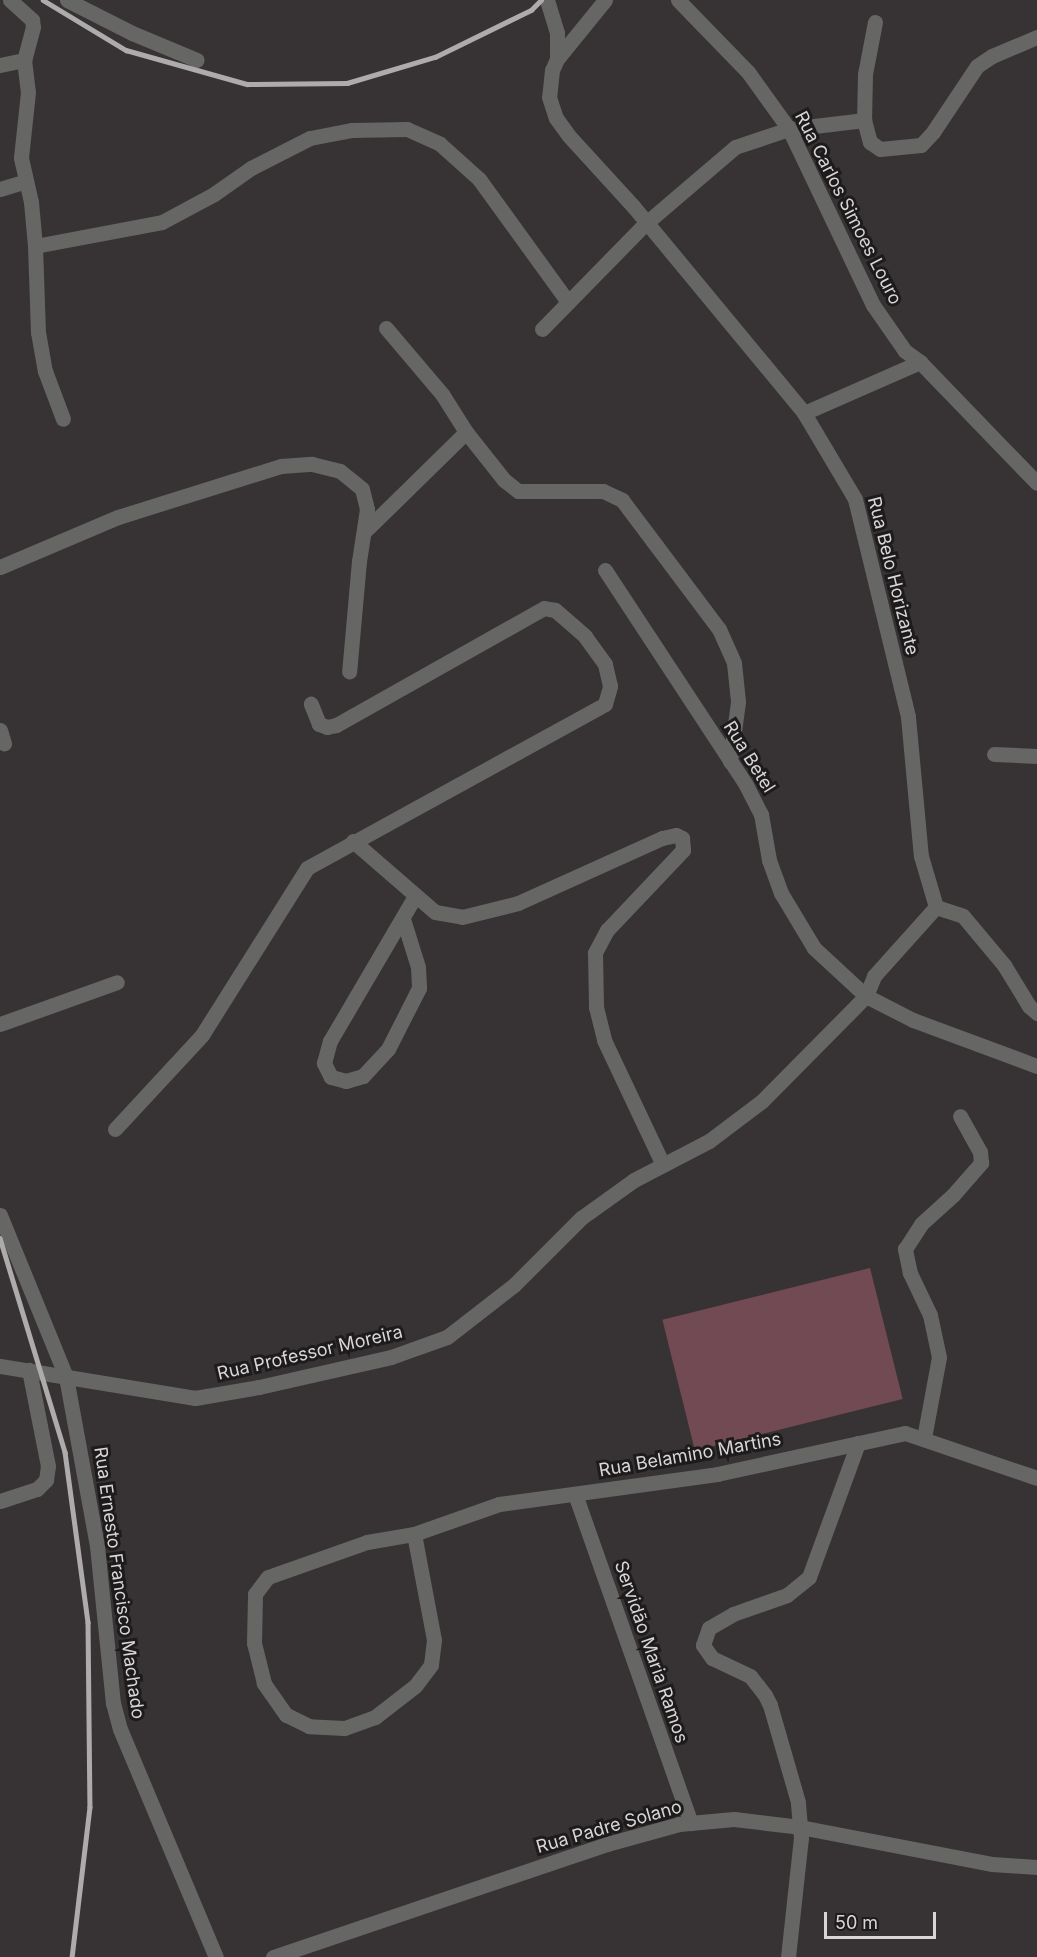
<!DOCTYPE html>
<meta charset="utf-8">
<style>
body{margin:0}
#map{position:relative;width:1037px;height:1957px;overflow:hidden;background:#373334;font-family:Inter,sans-serif}
div>[style]{position:absolute}
[style*='--x']{left:calc(var(--x)*1px);top:calc(var(--y)*1px);width:calc(var(--w)*1px);rotate:calc(var(--a)*1deg)}
.green>*{inset:0;background:#724a53;transform-origin:0 0}
.minor>*{height:15px;margin:-7.5px;padding:0 7.5px;transform-origin:7.5px;border-radius:7.5px;background:#666665}
.rail>*{height:4.5px;margin:-2.25px;padding:0 2.25px;transform-origin:2.25px;border-radius:2.25px;background:#adabab}
span{translate:-50% -50%;white-space:nowrap;text-align:center;line-height:1.15;-webkit-text-stroke:6px #1d1b1b;paint-order:stroke}
.street-label{font-size:18px;color:#d8d6d6}
.scale{position:absolute;left:824px;top:1912px;width:112px;height:27px;box-sizing:border-box;border:3px solid #d8d6d6;border-top:0;padding-left:8px;font-size:18px;line-height:21px;white-space:nowrap;color:#d8d6d6;-webkit-text-stroke:4px #1d1b1b;paint-order:stroke}
</style>
<div id="map">
<div class="green">
<i style="left:870px;top:1268px;width:135px;height:214px;rotate:76deg"></i>
</div>
<div class="minor">
<i style="--x:10;--y:0;--w:30;--a:42"></i>
<i style="--x:32;--y:20;--w:7;--a:82"></i>
<i style="--x:33;--y:27;--w:34;--a:105"></i>
<i style="--x:24;--y:60;--w:32;--a:83"></i>
<i style="--x:28;--y:92;--w:66;--a:96.1"></i>
<i style="--x:21;--y:158;--w:45;--a:77.2"></i>
<i style="--x:31;--y:202;--w:44;--a:84.8"></i>
<i style="--x:35;--y:246;--w:86;--a:88"></i>
<i style="--x:38;--y:332;--w:40;--a:80"></i>
<i style="--x:45;--y:371;--w:51;--a:69.4"></i>
<i style="--x:67;--y:0;--w:73;--a:26.9"></i>
<i style="--x:132;--y:33;--w:70;--a:22.6"></i>
<i style="--x:547;--y:0;--w:34;--a:73"></i>
<i style="--x:557;--y:33;--w:26;--a:90"></i>
<i style="--x:605;--y:0;--w:76;--a:129.1"></i>
<i style="--x:557;--y:59;--w:12;--a:114"></i>
<i style="--x:552;--y:70;--w:27;--a:96"></i>
<i style="--x:549;--y:97;--w:22;--a:72"></i>
<i style="--x:556;--y:118;--w:22;--a:54"></i>
<i style="--x:569;--y:136;--w:95;--a:47.6"></i>
<i style="--x:633;--y:206;--w:268;--a:50.4"></i>
<i style="--x:804;--y:413;--w:100;--a:59.3"></i>
<i style="--x:855;--y:499;--w:224;--a:76.3"></i>
<i style="--x:908;--y:717;--w:140;--a:84.7"></i>
<i style="--x:921;--y:856;--w:53;--a:73.6"></i>
<i style="--x:936;--y:907;--w:28;--a:18"></i>
<i style="--x:963;--y:916;--w:64;--a:50.1"></i>
<i style="--x:1004;--y:965;--w:48;--a:58.6"></i>
<i style="--x:1029;--y:1006;--w:11;--a:41"></i>
<i style="--x:678;--y:0;--w:100;--a:45.8"></i>
<i style="--x:748;--y:72;--w:70;--a:54.3"></i>
<i style="--x:789;--y:129;--w:195;--a:64.5"></i>
<i style="--x:873;--y:305;--w:56;--a:55.2"></i>
<i style="--x:905;--y:351;--w:19;--a:36"></i>
<i style="--x:920;--y:362;--w:168;--a:46"></i>
<i style="--x:875;--y:22;--w:53;--a:100.9"></i>
<i style="--x:865;--y:74;--w:46;--a:91.2"></i>
<i style="--x:864;--y:120;--w:23;--a:75"></i>
<i style="--x:870;--y:142;--w:12;--a:35"></i>
<i style="--x:880;--y:149;--w:41;--a:-5.6"></i>
<i style="--x:921;--y:145;--w:18;--a:-47"></i>
<i style="--x:933;--y:132;--w:79;--a:-56.3"></i>
<i style="--x:977;--y:66;--w:18;--a:-34"></i>
<i style="--x:992;--y:56;--w:49;--a:-22.9"></i>
<i style="--x:0;--y:65;--w:25;--a:-12"></i>
<i style="--x:0;--y:189;--w:27;--a:-17"></i>
<i style="--x:35;--y:246;--w:129;--a:-10.7"></i>
<i style="--x:162;--y:222;--w:59;--a:-28.3"></i>
<i style="--x:214;--y:194;--w:45;--a:-35.1"></i>
<i style="--x:251;--y:168;--w:66;--a:-27"></i>
<i style="--x:310;--y:138;--w:43;--a:-10.8"></i>
<i style="--x:352;--y:130;--w:55;--a:-1"></i>
<i style="--x:407;--y:129;--w:36;--a:24"></i>
<i style="--x:440;--y:144;--w:52;--a:41.9"></i>
<i style="--x:479;--y:179;--w:152;--a:54.1"></i>
<i style="--x:386;--y:328;--w:87;--a:49.7"></i>
<i style="--x:442;--y:394;--w:45;--a:57.7"></i>
<i style="--x:466;--y:432;--w:61;--a:51.6"></i>
<i style="--x:504;--y:480;--w:18;--a:38"></i>
<i style="--x:518;--y:491;--w:85;--a:0"></i>
<i style="--x:603;--y:491;--w:21;--a:25"></i>
<i style="--x:622;--y:500;--w:161;--a:53.1"></i>
<i style="--x:719;--y:629;--w:37;--a:66"></i>
<i style="--x:734;--y:663;--w:39;--a:84"></i>
<i style="--x:738;--y:702;--w:60;--a:97.7"></i>
<i style="--x:542;--y:329;--w:147;--a:-45.6"></i>
<i style="--x:645;--y:224;--w:118;--a:-40.5"></i>
<i style="--x:735;--y:147;--w:57;--a:-18.4"></i>
<i style="--x:789;--y:129;--w:76;--a:-6.8"></i>
<i style="--x:804;--y:413;--w:127;--a:-23.7"></i>
<i style="--x:364;--y:532;--w:143;--a:-44.4"></i>
<i style="--x:0;--y:567;--w:128;--a:-23"></i>
<i style="--x:118;--y:517;--w:171;--a:-17.4"></i>
<i style="--x:281;--y:466;--w:31;--a:-4"></i>
<i style="--x:312;--y:464;--w:29;--a:14"></i>
<i style="--x:340;--y:471;--w:28;--a:39"></i>
<i style="--x:362;--y:489;--w:21;--a:76"></i>
<i style="--x:367;--y:509;--w:53;--a:98.7"></i>
<i style="--x:359;--y:561;--w:111;--a:95.1"></i>
<i style="--x:605;--y:570;--w:257;--a:56.7"></i>
<i style="--x:746;--y:785;--w:33;--a:63"></i>
<i style="--x:761;--y:814;--w:47;--a:80.1"></i>
<i style="--x:769;--y:860;--w:35;--a:70"></i>
<i style="--x:781;--y:893;--w:64;--a:59"></i>
<i style="--x:814;--y:948;--w:71;--a:42.7"></i>
<i style="--x:866;--y:996;--w:22;--a:-68"></i>
<i style="--x:874;--y:976;--w:93;--a:-48.1"></i>
<i style="--x:0;--y:730;--w:14;--a:73"></i>
<i style="--x:994;--y:754;--w:43;--a:2.7"></i>
<i style="--x:353;--y:841;--w:108;--a:40.9"></i>
<i style="--x:435;--y:912;--w:27;--a:10"></i>
<i style="--x:462;--y:917;--w:58;--a:-14"></i>
<i style="--x:518;--y:903;--w:158;--a:-24.3"></i>
<i style="--x:662;--y:838;--w:14;--a:-12"></i>
<i style="--x:676;--y:835;--w:7;--a:27"></i>
<i style="--x:682;--y:838;--w:12;--a:85"></i>
<i style="--x:683;--y:850;--w:110;--a:133.5"></i>
<i style="--x:607;--y:930;--w:26;--a:118"></i>
<i style="--x:595;--y:953;--w:54;--a:88.9"></i>
<i style="--x:596;--y:1007;--w:34;--a:76"></i>
<i style="--x:604;--y:1040;--w:138;--a:64.7"></i>
<i style="--x:403;--y:919;--w:50;--a:72.6"></i>
<i style="--x:418;--y:967;--w:21;--a:87"></i>
<i style="--x:419;--y:988;--w:68;--a:116.9"></i>
<i style="--x:388;--y:1049;--w:37;--a:133"></i>
<i style="--x:363;--y:1076;--w:18;--a:164"></i>
<i style="--x:346;--y:1081;--w:16;--a:-165"></i>
<i style="--x:331;--y:1077;--w:16;--a:-117"></i>
<i style="--x:324;--y:1063;--w:23;--a:-75"></i>
<i style="--x:330;--y:1041;--w:168;--a:-59.6"></i>
<i style="--x:0;--y:1024;--w:124;--a:-19.7"></i>
<i style="--x:115;--y:1129;--w:128;--a:-47.2"></i>
<i style="--x:202;--y:1035;--w:197;--a:-57.8"></i>
<i style="--x:307;--y:868;--w:340;--a:-28.8"></i>
<i style="--x:605;--y:704;--w:19;--a:-74"></i>
<i style="--x:610;--y:686;--w:23;--a:-103"></i>
<i style="--x:605;--y:664;--w:34;--a:-126"></i>
<i style="--x:585;--y:636;--w:40;--a:-139"></i>
<i style="--x:555;--y:610;--w:11;--a:-170"></i>
<i style="--x:544;--y:608;--w:239;--a:150.6"></i>
<i style="--x:336;--y:725;--w:9;--a:167"></i>
<i style="--x:327;--y:727;--w:9;--a:-159"></i>
<i style="--x:319;--y:724;--w:22;--a:-112"></i>
<i style="--x:0;--y:1215;--w:175;--a:67.8"></i>
<i style="--x:66;--y:1377;--w:172;--a:79.6"></i>
<i style="--x:97;--y:1546;--w:158;--a:84.2"></i>
<i style="--x:113;--y:1703;--w:27;--a:75"></i>
<i style="--x:120;--y:1729;--w:247;--a:67.2"></i>
<i style="--x:0;--y:1366;--w:198;--a:9.3"></i>
<i style="--x:195;--y:1398;--w:65;--a:-9.8"></i>
<i style="--x:259;--y:1387;--w:135;--a:-12.8"></i>
<i style="--x:391;--y:1357;--w:59;--a:-19.7"></i>
<i style="--x:447;--y:1337;--w:85;--a:-37.8"></i>
<i style="--x:514;--y:1285;--w:95;--a:-45"></i>
<i style="--x:581;--y:1218;--w:65;--a:-35.6"></i>
<i style="--x:634;--y:1180;--w:85;--a:-27.5"></i>
<i style="--x:709;--y:1141;--w:66;--a:-37"></i>
<i style="--x:762;--y:1101;--w:148;--a:-45.3"></i>
<i style="--x:866;--y:996;--w:53;--a:27.1"></i>
<i style="--x:913;--y:1020;--w:132;--a:20.4"></i>
<i style="--x:924;--y:1438;--w:82;--a:-79.5"></i>
<i style="--x:939;--y:1357;--w:43;--a:-102.1"></i>
<i style="--x:930;--y:1315;--w:47;--a:-115.5"></i>
<i style="--x:910;--y:1273;--w:25;--a:-102"></i>
<i style="--x:905;--y:1249;--w:30;--a:-57"></i>
<i style="--x:921;--y:1224;--w:43;--a:-42.2"></i>
<i style="--x:953;--y:1195;--w:43;--a:-48.8"></i>
<i style="--x:981;--y:1163;--w:11;--a:-95"></i>
<i style="--x:980;--y:1152;--w:41;--a:-119.1"></i>
<i style="--x:575;--y:1494;--w:349;--a:70.6"></i>
<i style="--x:0;--y:1501;--w:39;--a:-18"></i>
<i style="--x:37;--y:1489;--w:13;--a:-45"></i>
<i style="--x:46;--y:1480;--w:14;--a:-82"></i>
<i style="--x:48;--y:1466;--w:98;--a:-101.2"></i>
<i style="--x:414;--y:1534;--w:108;--a:79.3"></i>
<i style="--x:434;--y:1640;--w:25;--a:97"></i>
<i style="--x:431;--y:1665;--w:26;--a:127"></i>
<i style="--x:415;--y:1686;--w:51;--a:142.2"></i>
<i style="--x:375;--y:1717;--w:33;--a:160"></i>
<i style="--x:344;--y:1728;--w:35;--a:-177"></i>
<i style="--x:309;--y:1726;--w:25;--a:-154"></i>
<i style="--x:286;--y:1715;--w:39;--a:-125"></i>
<i style="--x:264;--y:1683;--w:41;--a:-104"></i>
<i style="--x:254;--y:1643;--w:49;--a:-88.8"></i>
<i style="--x:255;--y:1594;--w:21;--a:-53"></i>
<i style="--x:268;--y:1577;--w:105;--a:-19.5"></i>
<i style="--x:367;--y:1542;--w:48;--a:-9.7"></i>
<i style="--x:414;--y:1534;--w:90;--a:-19.4"></i>
<i style="--x:499;--y:1504;--w:220;--a:-7.8"></i>
<i style="--x:717;--y:1474;--w:192;--a:-12.3"></i>
<i style="--x:905;--y:1433;--w:139;--a:18.8"></i>
<i style="--x:273;--y:1957;--w:353;--a:-18.7"></i>
<i style="--x:607;--y:1844;--w:75;--a:-15.5"></i>
<i style="--x:679;--y:1824;--w:55;--a:-5.2"></i>
<i style="--x:734;--y:1819;--w:66;--a:6.9"></i>
<i style="--x:800;--y:1827;--w:196;--a:10.9"></i>
<i style="--x:992;--y:1864;--w:45;--a:3.8"></i>
<i style="--x:788;--y:1957;--w:120;--a:-83.8"></i>
<i style="--x:801;--y:1838;--w:36;--a:-95"></i>
<i style="--x:798;--y:1802;--w:101;--a:-106.1"></i>
<i style="--x:770;--y:1705;--w:11;--a:-117"></i>
<i style="--x:765;--y:1695;--w:24;--a:-128"></i>
<i style="--x:750;--y:1676;--w:42;--a:-154.7"></i>
<i style="--x:712;--y:1658;--w:16;--a:-125"></i>
<i style="--x:703;--y:1645;--w:18;--a:-71"></i>
<i style="--x:709;--y:1628;--w:28;--a:-30"></i>
<i style="--x:733;--y:1614;--w:57;--a:-19.4"></i>
<i style="--x:787;--y:1595;--w:28;--a:-39"></i>
<i style="--x:809;--y:1577;--w:143;--a:-69.9"></i>
</div>
<div class="rail">
<i style="--x:43;--y:0;--w:97;--a:31.1"></i>
<i style="--x:126;--y:50;--w:126;--a:15.7"></i>
<i style="--x:247;--y:84;--w:100;--a:-0.6"></i>
<i style="--x:347;--y:83;--w:92;--a:-16.5"></i>
<i style="--x:435;--y:57;--w:107;--a:-26.1"></i>
<i style="--x:531;--y:10;--w:14;--a:-45"></i>
<i style="--x:0;--y:1238;--w:224;--a:73.1"></i>
<i style="--x:65;--y:1452;--w:172;--a:82.3"></i>
<i style="--x:88;--y:1622;--w:185;--a:89.4"></i>
<i style="--x:90;--y:1807;--w:151;--a:96.8"></i>
</div>
<div class="street-label">
<span style="left:848px;top:208px;rotate:63deg">Rua Carlos Simoes Louro</span>
<span style="left:893px;top:576px;rotate:76deg">Rua Belo Horizante</span>
<span style="left:749px;top:757px;rotate:58deg">Rua Betel</span>
<span style="left:310px;top:1353px;rotate:-13deg">Rua Professor Moreira</span>
<span style="left:690px;top:1455px;rotate:-10deg">Rua Belamino Martins</span>
<span style="left:119px;top:1583px;rotate:82deg">Rua Ernesto Francisco Machado</span>
<span style="left:651px;top:1652px;rotate:71deg">Servidão Maria Ramos</span>
<span style="left:609px;top:1827px;rotate:-16deg">Rua Padre Solano</span>
</div>
<div class="scale">50 m</div>
</div>
